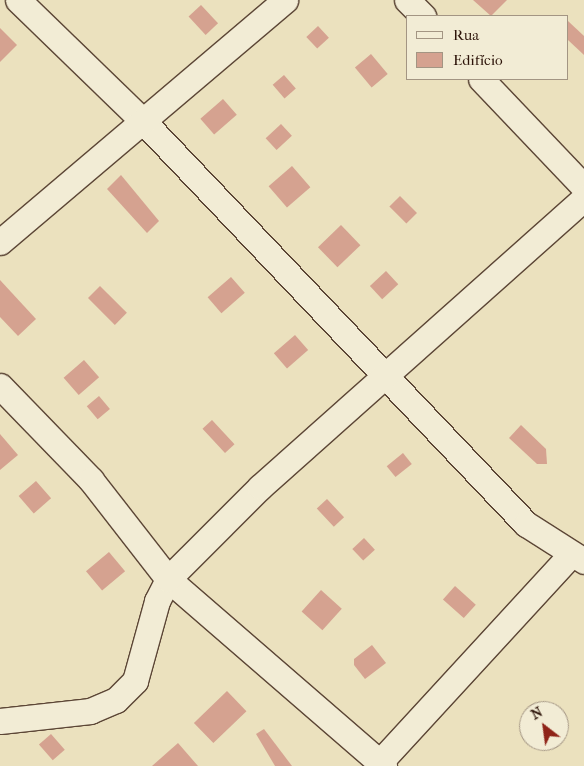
<!DOCTYPE html>
<meta charset="utf-8">
<style>
body{margin:0}
#map{position:relative;width:584px;height:766px;overflow:hidden;background:#ebe1be;font-family:"IM FELL French Canon",serif}
div>[style]{position:absolute}
[style*='--x']{left:calc(var(--x)*1px);top:calc(var(--y)*1px);width:calc(var(--w)*1px);rotate:calc(var(--a)*1deg)}
.building>*{inset:0;background:#d5a290;transform-origin:0 0}
.roads{filter:drop-shadow(1px 0 #5c4636) drop-shadow(-1px 0 #5c4636) drop-shadow(0 1px #5c4636) drop-shadow(0 -1px #5c4636)}
.minor>*{height:25px;margin:-12.5px;padding:0 12.5px;transform-origin:12.5px;border-radius:12.5px;background:#f2ecd5}
span{translate:-50% -50%;white-space:nowrap;text-align:center;line-height:1.15;-webkit-text-stroke:4.5px #f2ecd5;paint-order:stroke}
.legend{position:absolute;left:406px;top:15px;width:162px;height:65px;box-sizing:border-box;background:#f2ecd5;border:1px solid #a39583;margin:0;padding:6px 9px;list-style:none;font-size:15px;color:#2c1308}
.legend li{display:flex;align-items:center;gap:10px;height:25px}
.legend b{width:25px;border:1px solid #a39583}
.north{position:absolute;left:519px;top:701px;width:50px;height:50px;box-sizing:border-box;background:#f2ecd5;border:1px solid #a39583;border-radius:50%;rotate:330deg;font-size:14px;font-weight:700;line-height:20px;text-align:center;color:#2c1308}
.north::after{content:'';display:block;margin:auto;width:18px;height:22px;background:#8f2418;clip-path:polygon(50% 0,100% 100%,50% 72%,0 100%)}
</style>
<div id="map">
<div class="building">
<i style="clip-path:polygon(473px 0,507px 0,491px 16px)"></i>
<i style="left:201px;top:5px;width:25px;height:17px;rotate:47deg"></i>
<i style="clip-path:polygon(568px 21px,584px 36px,584px 55px,568px 40px)"></i>
<i style="left:318px;top:26px;width:16px;height:16px;rotate:47deg"></i>
<i style="clip-path:polygon(0 28px,17px 45px,0 62px)"></i>
<i style="left:371px;top:54px;width:26px;height:21px;rotate:50deg"></i>
<i style="left:284px;top:75px;width:18px;height:15px;rotate:49deg"></i>
<i style="left:223px;top:99px;width:21px;height:30px;rotate:49deg"></i>
<i style="left:281px;top:124px;width:16px;height:21px;rotate:47deg"></i>
<i style="left:292px;top:166px;width:28px;height:31px;rotate:49deg"></i>
<i style="clip-path:polygon(121px 175px,159px 221px,147px 233px,107px 189px)"></i>
<i style="left:400px;top:196px;width:24px;height:15px;rotate:45deg"></i>
<i style="left:341px;top:225px;width:28px;height:32px;rotate:46deg"></i>
<i style="left:386px;top:271px;width:18px;height:22px;rotate:47deg"></i>
<i style="left:231px;top:277px;width:21px;height:31px;rotate:49deg"></i>
<i style="clip-path:polygon(0 280px,36px 319px,18px 336px,0 317px)"></i>
<i style="left:100px;top:286px;width:38px;height:17px;rotate:45deg"></i>
<i style="left:295px;top:335px;width:20px;height:28px;rotate:49deg"></i>
<i style="left:84px;top:360px;width:23px;height:27px;rotate:49deg"></i>
<i style="left:99px;top:396px;width:17px;height:16px;rotate:50deg"></i>
<i style="left:212px;top:420px;width:33px;height:13px;rotate:47deg"></i>
<i style="clip-path:polygon(521px 425px,546px 449px,547px 464px,537px 464px,509px 438px)"></i>
<i style="clip-path:polygon(0 434px,18px 455px,0 470px)"></i>
<i style="left:403px;top:453px;width:14px;height:21px;rotate:51deg"></i>
<i style="left:36px;top:481px;width:23px;height:23px;rotate:49deg"></i>
<i style="left:327px;top:499px;width:25px;height:14px;rotate:47deg"></i>
<i style="left:364px;top:538px;width:16px;height:16px;rotate:47deg"></i>
<i style="left:109px;top:552px;width:25px;height:30px;rotate:50deg"></i>
<i style="left:455px;top:586px;width:28px;height:18px;rotate:42deg"></i>
<i style="left:321px;top:590px;width:28px;height:29px;rotate:42deg"></i>
<i style="clip-path:polygon(372px 645px,386px 663px,365px 679px,354px 665px,354px 659px)"></i>
<i style="left:227px;top:691px;width:28px;height:46px;rotate:46deg"></i>
<i style="clip-path:polygon(264px 729px,292px 766px,275px 766px,256px 734px)"></i>
<i style="left:51px;top:734px;width:21px;height:16px;rotate:49deg"></i>
<i style="clip-path:polygon(178px 743px,198px 766px,152px 766px)"></i>
</div>
<div class="roads">
<div class="minor">
<i style="--x:18;--y:0;--w:175;--a:44.1"></i>
<i style="--x:144;--y:122;--w:555;--a:46.46"></i>
<i style="--x:526;--y:524;--w:69;--a:32.5"></i>
<i style="--x:407;--y:0;--w:23;--a:45"></i>
<i style="--x:481;--y:79;--w:149;--a:46.4"></i>
<i style="--x:0;--y:242;--w:374;--a:-40.3"></i>
<i style="--x:0;--y:386;--w:131;--a:45.9"></i>
<i style="--x:91;--y:480;--w:125;--a:52.1"></i>
<i style="--x:168;--y:579;--w:286;--a:40.9"></i>
<i style="--x:0;--y:721;--w:91;--a:-6.3"></i>
<i style="--x:90;--y:711;--w:28;--a:-23"></i>
<i style="--x:116;--y:700;--w:27;--a:-45"></i>
<i style="--x:135;--y:681;--w:83;--a:-74.6"></i>
<i style="--x:157;--y:601;--w:25;--a:-63"></i>
<i style="--x:168;--y:579;--w:130;--a:-45"></i>
<i style="--x:260;--y:487;--w:434;--a:-41.7"></i>
<i style="--x:380;--y:762;--w:282;--a:-47.4"></i>
</div>
</div>
<ul class="legend">
<li><b style="height:6px;background:#f2ecd5"></b>Rua</li>
<li><b style="height:14px;background:#d5a290"></b>Edifício</li>
</ul>
<div class="north">N</div>
</div>
